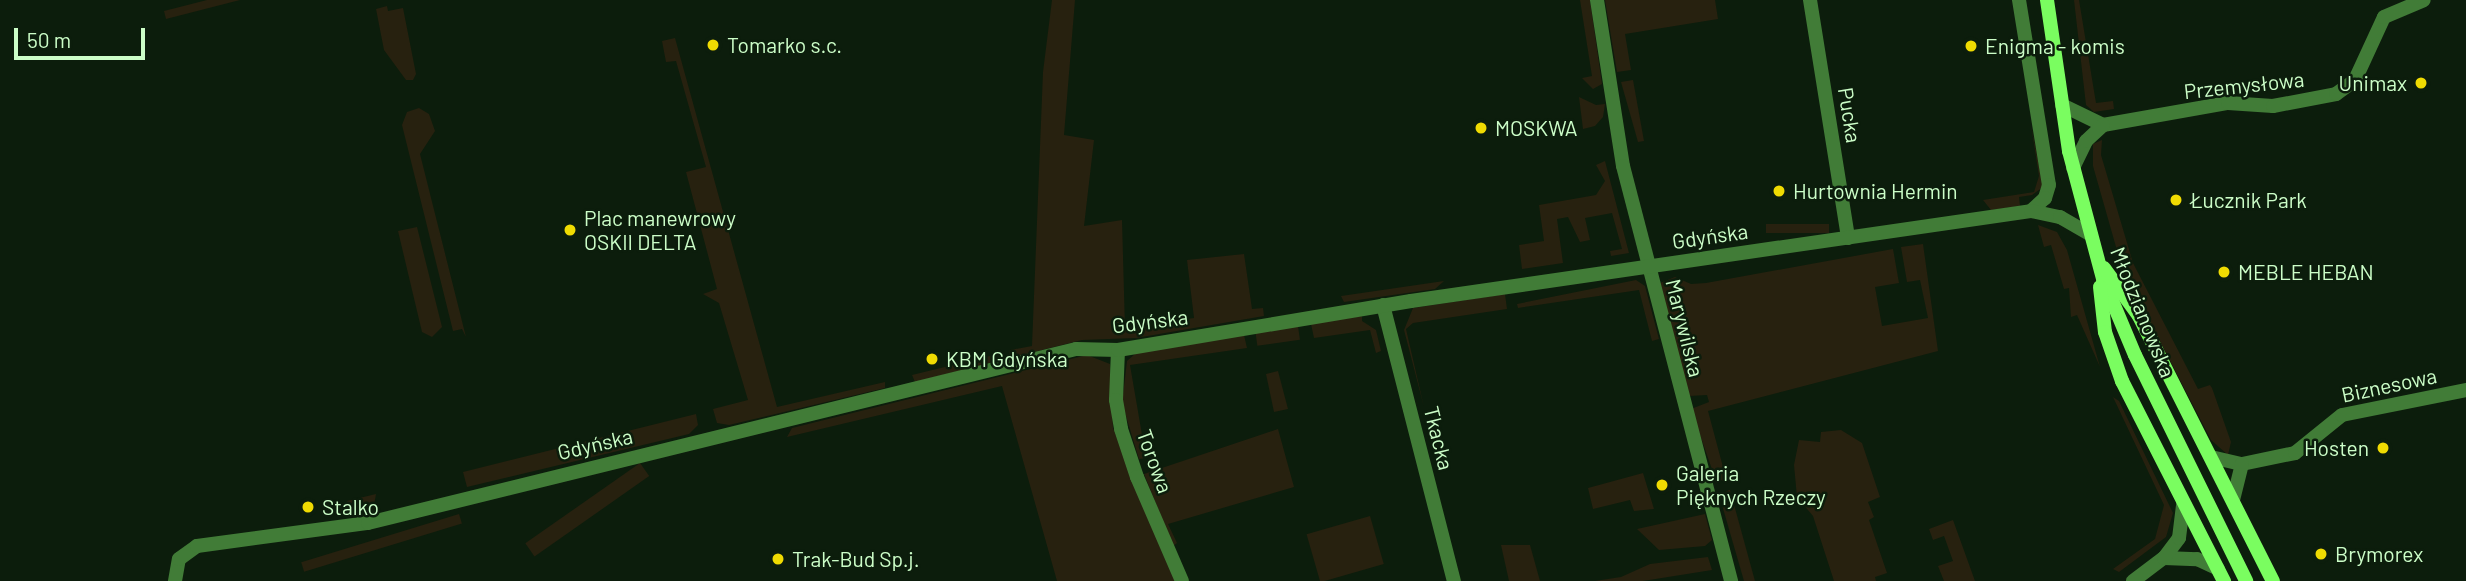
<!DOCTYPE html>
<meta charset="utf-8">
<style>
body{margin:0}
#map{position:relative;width:2466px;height:581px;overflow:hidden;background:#0c1d0c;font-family:Barlow,sans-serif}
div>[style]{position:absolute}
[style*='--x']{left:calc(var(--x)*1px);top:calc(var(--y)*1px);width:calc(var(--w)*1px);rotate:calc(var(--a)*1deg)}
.green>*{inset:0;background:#27210f;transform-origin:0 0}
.minor>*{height:14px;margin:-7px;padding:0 7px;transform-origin:7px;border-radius:7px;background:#417c37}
.tertiary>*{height:14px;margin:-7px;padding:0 7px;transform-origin:7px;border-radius:7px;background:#417c37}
.secondary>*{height:14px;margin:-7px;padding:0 7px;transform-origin:7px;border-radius:7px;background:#7afd60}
.dots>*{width:19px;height:19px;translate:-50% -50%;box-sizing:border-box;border:4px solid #0c1d0c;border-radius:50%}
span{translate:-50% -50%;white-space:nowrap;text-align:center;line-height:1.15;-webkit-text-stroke:5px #0c1d0c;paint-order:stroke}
.poi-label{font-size:21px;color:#ccfec8}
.left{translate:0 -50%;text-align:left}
.right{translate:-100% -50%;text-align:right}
.street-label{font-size:21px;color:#ccfec8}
.scale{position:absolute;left:14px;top:28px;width:131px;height:32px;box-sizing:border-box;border:4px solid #ccfec8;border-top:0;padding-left:9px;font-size:21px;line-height:24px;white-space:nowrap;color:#ccfec8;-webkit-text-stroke:5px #0c1d0c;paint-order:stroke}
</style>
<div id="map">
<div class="green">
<i style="clip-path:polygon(207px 0,240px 0,166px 19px,164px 11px)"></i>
<i style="clip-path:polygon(1052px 0,1075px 0,1064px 135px,1094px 140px,1084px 226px,1122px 220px,1125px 328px,1194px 318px,1187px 260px,1244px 254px,1252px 309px,1263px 308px,1264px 316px,1136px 338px,1082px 340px,915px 382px,912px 375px,994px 355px,997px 359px,1009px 355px,1010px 350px,1032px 346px,1043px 72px)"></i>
<i style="clip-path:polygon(1580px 0,1590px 0,1602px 84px,1593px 89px,1582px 78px,1592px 76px)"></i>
<i style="clip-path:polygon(1605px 0,1715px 0,1718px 19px,1625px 34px,1631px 70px,1617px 72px)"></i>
<i style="clip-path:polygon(2074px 0,2079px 0,2096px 103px,2113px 101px,2114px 109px,2094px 112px,2086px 105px)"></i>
<i style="clip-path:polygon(387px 6px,388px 11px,403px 8px,416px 74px,413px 80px,406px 80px,384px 50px,376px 9px)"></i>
<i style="clip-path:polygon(675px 38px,777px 407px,885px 382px,885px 388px,729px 425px,717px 423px,713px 409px,748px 400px,719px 303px,703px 294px,717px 289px,686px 172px,706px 167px,676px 61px,666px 62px,662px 41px)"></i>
<i style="clip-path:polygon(1633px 80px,1644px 141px,1638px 142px,1621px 82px)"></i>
<i style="clip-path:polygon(1579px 97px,1596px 105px,1605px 104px,1603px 117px,1595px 126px,1583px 129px)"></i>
<i style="clip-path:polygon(419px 108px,429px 114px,435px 131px,420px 154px,466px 337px,462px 329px,453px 331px,402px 125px,407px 112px)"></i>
<i style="clip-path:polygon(2031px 125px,2043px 187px,2032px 195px,2019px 197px,2020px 206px,1991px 210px,1983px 200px,2034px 192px,2039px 176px)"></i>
<i style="clip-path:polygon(2102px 140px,2101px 155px,2133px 263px,2198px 389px,2210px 385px,2212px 388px,2231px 442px,2228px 455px,2211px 440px,2122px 268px,2093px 166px,2093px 144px)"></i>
<i style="clip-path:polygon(1605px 161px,1629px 253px,1611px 256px,1610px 251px,1622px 249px,1612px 213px,1585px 218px,1590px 240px,1580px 242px,1568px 217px,1557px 219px,1563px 263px,1522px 269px,1519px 245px,1544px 241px,1539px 205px,1596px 195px,1605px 181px,1596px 165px)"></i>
<i style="left:1829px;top:224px;width:9px;height:63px;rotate:90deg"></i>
<i style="clip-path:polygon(2038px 225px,2057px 232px,2067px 250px,2100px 367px,2077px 315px,2071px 317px,2069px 288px,2064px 289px,2051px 245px,2044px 247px)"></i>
<i style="clip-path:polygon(417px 227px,442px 327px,432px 337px,422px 332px,398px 231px)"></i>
<i style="clip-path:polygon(1923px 244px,1938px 351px,1708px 411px,1727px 482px,1715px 478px,1691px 409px,1709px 402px,1707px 395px,1689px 396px,1660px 283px,1675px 277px,1691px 284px,1706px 283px,1893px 249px,1899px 283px,1875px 287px,1882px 326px,1928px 318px,1920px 280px,1907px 282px,1901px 247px)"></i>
<i style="clip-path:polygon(1636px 280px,1645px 286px,1659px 339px,1652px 341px,1639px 290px,1518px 308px,1517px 304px)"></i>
<i style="clip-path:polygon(1444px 281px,1435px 289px,1344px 302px,1341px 296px)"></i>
<i style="clip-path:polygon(1505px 294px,1507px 309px,1413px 323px,1406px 329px,1424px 407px,1404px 330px,1413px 308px)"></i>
<i style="clip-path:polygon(1362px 316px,1362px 321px,1376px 330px,1381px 351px,1376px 353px,1370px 330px,1314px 338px,1311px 324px)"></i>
<i style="left:1298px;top:326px;width:14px;height:43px;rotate:82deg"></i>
<i style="clip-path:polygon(1244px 335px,1247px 348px,1130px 365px,1146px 458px,1139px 459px,1122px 403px,1127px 361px,1136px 353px)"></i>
<i style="clip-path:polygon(1087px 355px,1110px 364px,1113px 428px,1175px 581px,1057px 581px,1002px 386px,787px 437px,792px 428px)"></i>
<i style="clip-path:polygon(1278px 371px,1288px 409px,1274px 412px,1266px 374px)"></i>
<i style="clip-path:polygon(2113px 397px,2119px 401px,2173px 513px,2166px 537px,2119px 572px,2113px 569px,2155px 539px,2164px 505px)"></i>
<i style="clip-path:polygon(696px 414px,698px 425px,689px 434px,467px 487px,463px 472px)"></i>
<i style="clip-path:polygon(1278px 429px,1294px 487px,1168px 524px,1177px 543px,1173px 546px,1144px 474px)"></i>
<i style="clip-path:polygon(1841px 430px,1862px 443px,1880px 497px,1868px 502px,1874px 517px,1869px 520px,1887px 573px,1875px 577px,1876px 581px,1834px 581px,1813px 516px,1797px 497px,1794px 465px,1799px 440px,1820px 442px,1821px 432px)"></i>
<i style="left:640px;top:463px;width:16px;height:140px;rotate:55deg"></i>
<i style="clip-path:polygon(1643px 473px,1654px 509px,1634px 511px,1630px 500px,1593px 509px,1588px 488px)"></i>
<i style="clip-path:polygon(1729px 490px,1730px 490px,1755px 581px,1744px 581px,1722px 505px,1722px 494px)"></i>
<i style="clip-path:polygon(376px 494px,373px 511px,336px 516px,347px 501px)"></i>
<i style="left:459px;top:514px;width:10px;height:165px;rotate:73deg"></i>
<i style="clip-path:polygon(1705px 514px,1712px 540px,1705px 546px,1659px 550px,1637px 529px)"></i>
<i style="left:1370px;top:516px;width:50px;height:66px;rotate:74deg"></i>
<i style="clip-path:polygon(1953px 520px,1975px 581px,1944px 581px,1938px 566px,1953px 561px,1944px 536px,1933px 540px,1929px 529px)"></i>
<i style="clip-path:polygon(1501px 545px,1530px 545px,1540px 581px,1509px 581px)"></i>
<i style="clip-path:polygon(1708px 557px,1712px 570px,1643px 581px,1595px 581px,1621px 577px,1650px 564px)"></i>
</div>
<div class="minor">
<i style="--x:1597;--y:0;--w:168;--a:81.1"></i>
<i style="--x:1623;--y:166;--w:429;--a:75.4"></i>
<i style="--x:1810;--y:0;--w:241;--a:80.9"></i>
<i style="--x:2019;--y:0;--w:187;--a:80.8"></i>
<i style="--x:2049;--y:185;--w:14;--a:107"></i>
<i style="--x:2045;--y:198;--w:19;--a:137"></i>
<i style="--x:2062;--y:105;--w:46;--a:26"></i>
<i style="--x:2103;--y:125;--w:127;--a:-10"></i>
<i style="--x:2228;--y:103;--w:45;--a:3.8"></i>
<i style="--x:2273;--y:106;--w:64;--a:-10.8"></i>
<i style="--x:2336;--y:94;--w:24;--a:-36"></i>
<i style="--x:2355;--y:80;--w:69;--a:-65.3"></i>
<i style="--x:2384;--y:17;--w:43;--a:-23"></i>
<i style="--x:2073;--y:168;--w:30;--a:-64"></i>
<i style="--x:2086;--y:141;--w:23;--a:-43"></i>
<i style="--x:1383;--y:305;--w:285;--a:75.6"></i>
<i style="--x:1118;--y:350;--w:50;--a:92.3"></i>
<i style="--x:1116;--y:400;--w:29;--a:80"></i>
<i style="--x:1121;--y:429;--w:51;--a:71.6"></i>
<i style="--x:1137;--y:477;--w:113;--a:66.6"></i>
<i style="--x:2211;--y:457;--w:32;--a:13"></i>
<i style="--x:2242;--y:464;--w:54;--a:-11.7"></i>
<i style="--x:2295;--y:453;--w:60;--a:-39"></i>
<i style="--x:2342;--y:415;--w:126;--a:-11.4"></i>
<i style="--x:2233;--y:500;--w:37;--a:-76"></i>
<i style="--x:175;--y:581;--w:22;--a:-80"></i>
<i style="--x:179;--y:559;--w:22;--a:-36"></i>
<i style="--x:197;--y:546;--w:173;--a:-7.7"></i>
<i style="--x:368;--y:523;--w:729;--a:-13.81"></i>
<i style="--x:1076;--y:349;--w:42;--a:1.4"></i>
<i style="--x:1118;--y:350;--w:297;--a:-9.5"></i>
<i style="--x:1411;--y:301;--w:626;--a:-8.26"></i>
<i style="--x:2031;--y:211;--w:30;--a:12"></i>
<i style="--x:2060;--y:217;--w:34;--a:30"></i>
</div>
<div class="tertiary">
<i style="--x:2164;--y:558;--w:33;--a:2"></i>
<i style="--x:2197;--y:559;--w:23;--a:25"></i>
<i style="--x:2133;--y:581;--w:39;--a:-37"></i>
<i style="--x:2164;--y:558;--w:25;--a:-53"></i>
<i style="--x:2179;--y:538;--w:35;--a:-83"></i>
</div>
<div class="secondary">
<i style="--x:2047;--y:0;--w:153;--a:81.7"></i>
<i style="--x:2069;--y:151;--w:132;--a:75.1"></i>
<i style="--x:2103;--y:279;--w:82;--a:67.2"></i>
<i style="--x:2135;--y:355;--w:252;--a:63.8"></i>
<i style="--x:2104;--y:268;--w:59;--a:53.9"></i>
<i style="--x:2139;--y:316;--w:297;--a:63.2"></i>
<i style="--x:2100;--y:287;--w:45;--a:83.7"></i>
<i style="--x:2105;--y:332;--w:52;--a:70.9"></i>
<i style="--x:2122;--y:381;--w:225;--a:63"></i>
</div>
<div class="dots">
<i style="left:713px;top:45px;background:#f0db02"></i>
<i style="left:1971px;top:46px;background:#f0db02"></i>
<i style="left:2421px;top:83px;background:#f0db02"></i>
<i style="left:1481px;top:128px;background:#f0db02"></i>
<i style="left:1779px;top:191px;background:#f0db02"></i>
<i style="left:2176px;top:200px;background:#f0db02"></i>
<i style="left:570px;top:230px;background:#f0db02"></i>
<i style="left:2224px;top:272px;background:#f0db02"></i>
<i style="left:932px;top:359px;background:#f0db02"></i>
<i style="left:2383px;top:448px;background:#f0db02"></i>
<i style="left:1662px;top:485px;background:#f0db02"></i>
<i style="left:308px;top:507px;background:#f0db02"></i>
<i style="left:2321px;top:554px;background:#f0db02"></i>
<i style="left:778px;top:559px;background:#f0db02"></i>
</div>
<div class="poi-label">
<span class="left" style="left:727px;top:45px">Tomarko s.c.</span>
<span class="left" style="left:1985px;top:46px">Enigma - komis</span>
<span class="right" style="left:2407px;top:83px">Unimax</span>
<span class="left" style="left:1495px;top:128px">MOSKWA</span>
<span class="left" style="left:1793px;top:191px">Hurtownia Hermin</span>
<span class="left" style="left:2190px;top:200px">Łucznik Park</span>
<span class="left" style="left:584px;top:230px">Plac manewrowy<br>OSKII DELTA</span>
<span class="left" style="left:2238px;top:272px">MEBLE HEBAN</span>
<span class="left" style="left:946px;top:359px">KBM Gdyńska</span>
<span class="right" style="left:2369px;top:448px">Hosten</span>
<span class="left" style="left:1676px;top:485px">Galeria<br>Pięknych Rzeczy</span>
<span class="left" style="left:322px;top:507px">Stalko</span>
<span class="left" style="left:2335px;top:554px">Brymorex</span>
<span class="left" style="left:792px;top:559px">Trak-Bud Sp.j.</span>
</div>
<div class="street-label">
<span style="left:2244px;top:85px;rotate:-6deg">Przemysłowa</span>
<span style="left:1850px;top:115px;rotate:81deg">Pucka</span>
<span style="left:1710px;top:236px;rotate:-8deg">Gdyńska</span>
<span style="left:2143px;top:312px;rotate:68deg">Młodzianowska</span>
<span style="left:1150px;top:321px;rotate:-7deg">Gdyńska</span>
<span style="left:1685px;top:328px;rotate:76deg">Marywilska</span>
<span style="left:2389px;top:385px;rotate:-12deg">Biznesowa</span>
<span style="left:1439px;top:438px;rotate:76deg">Tkacka</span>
<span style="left:595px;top:444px;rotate:-13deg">Gdyńska</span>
<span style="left:1155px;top:461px;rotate:70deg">Torowa</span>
</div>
<div class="scale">50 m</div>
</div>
